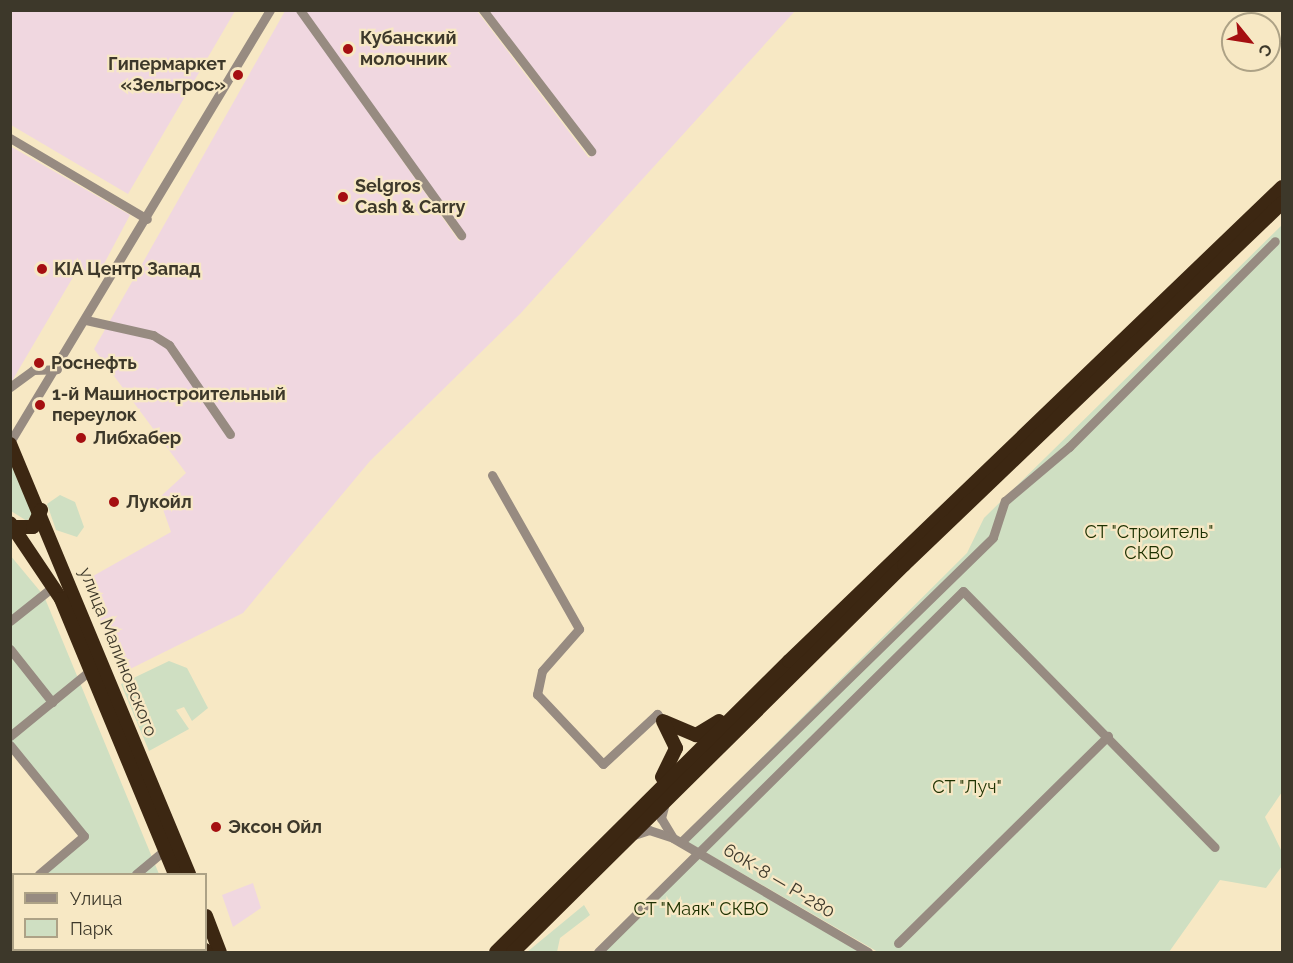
<!DOCTYPE html>
<meta charset="utf-8">
<style>
body{margin:0}
#map{position:relative;width:1293px;height:963px;overflow:hidden;background:#f7e8c4;font-family:Raleway,sans-serif}
div>[style]{position:absolute}
[style*='--x']{left:calc(var(--x)*1px);top:calc(var(--y)*1px);width:calc(var(--w)*1px);rotate:calc(var(--a)*1deg)}
.industrial>*{inset:0;background:#f0d7e0}
.green>*{inset:0;background:#cfdfc2}
.minor>*{height:9px;margin:-4.5px;padding:0 4.5px;transform-origin:4.5px;border-radius:4.5px;background:#978b81}
.highway>*{height:14px;margin:-7px;padding:0 7px;transform-origin:7px;border-radius:7px;background:#3c2712}
.dots>*{width:16px;height:16px;translate:-50% -50%;box-sizing:border-box;border:3px solid #f7e8c4;border-radius:50%}
span{translate:-50% -50%;white-space:nowrap;text-align:center;line-height:1.15;-webkit-text-stroke:4.5px #f7e8c4;paint-order:stroke}
.poi-label{font-size:18px;color:#3d382a;font-weight:700}
.left{translate:0 -50%;text-align:left}
.right{translate:-100% -50%;text-align:right}
.park-label{font-size:18px;color:#1d3101}
.street-label{font-size:18px;color:#3d382a}
.frame{position:absolute;inset:0;border:12px solid #3d382a;pointer-events:none}
.legend{position:absolute;left:12px;top:873px;width:195px;height:78px;box-sizing:border-box;background:#f7e8c4;border:2px solid #ada286;margin:0;padding:8px 10px;list-style:none;font-size:18px;color:#3d382a}
.legend li{display:flex;align-items:center;gap:12px;height:30px}
.legend b{width:30px;border:2px solid #ada286}
.north{position:absolute;left:1221px;top:12px;width:60px;height:60px;box-sizing:border-box;background:#f7e8c4;border:2px solid #ada286;border-radius:50%;rotate:120deg;font-size:16px;font-weight:700;line-height:24px;text-align:center;color:#3d382a}
.north::after{content:'';display:block;margin:auto;width:21px;height:27px;background:#a50f11;clip-path:polygon(50% 0,100% 100%,50% 72%,0 100%)}
</style>
<div id="map">
<div class="industrial">
<i style="clip-path:polygon(11px 10px,235px 10px,235px 11px,128px 194px,11px 125px)"></i>
<i style="clip-path:polygon(285px 11px,297px 11px,459px 241px,465px 237px,303px 11px,477px 11px,589px 158px,595px 149px,489px 11px,795px 11px,520px 314px,370px 461px,243px 613px,120px 674px,86px 580px,171px 532px,159px 498px,186px 473px,94px 349px)"></i>
<i style="clip-path:polygon(10px 146px,130px 215px,97px 277px,79px 267px,12px 381px)"></i>
<i style="clip-path:polygon(253px 883px,261px 908px,233px 927px,222px 895px)"></i>
</div>
<div class="green">
<i style="clip-path:polygon(1282px 225px,1282px 792px,1265px 817px,1282px 852px,1282px 866px,1266px 888px,1220px 880px,1169px 952px,878px 952px,681px 838px,967px 553px,984px 518px)"></i>
<i style="clip-path:polygon(10px 461px,32px 514px,27px 521px,11px 511px)"></i>
<i style="clip-path:polygon(60px 495px,75px 502px,84px 527px,77px 537px,56px 530px,47px 504px)"></i>
<i style="clip-path:polygon(10px 555px,44px 596px,159px 874px,35px 874px,81px 836px,11px 748px)"></i>
<i style="clip-path:polygon(169px 661px,187px 668px,208px 708px,192px 721px,184px 707px,176px 710px,189px 729px,149px 751px,121px 684px)"></i>
<i style="clip-path:polygon(695px 854px,862px 952px,596px 952px)"></i>
<i style="clip-path:polygon(13px 892px,14px 950px,190px 952px,11px 952px)"></i>
<i style="clip-path:polygon(584px 905px,590px 915px,560px 938px,557px 952px,527px 952px)"></i>
</div>
<div class="minor">
<i style="--x:300;--y:10;--w:277;--a:54.4"></i>
<i style="--x:483;--y:10;--w:178;--a:52.5"></i>
<i style="--x:10;--y:138;--w:159;--a:30.6"></i>
<i style="--x:86;--y:320;--w:69;--a:12.6"></i>
<i style="--x:153;--y:335;--w:19;--a:32"></i>
<i style="--x:169;--y:345;--w:108;--a:55.6"></i>
<i style="--x:10;--y:387;--w:29;--a:-36"></i>
<i style="--x:33;--y:370;--w:24;--a:-2"></i>
<i style="--x:10;--y:442;--w:504;--a:-58.96"></i>
<i style="--x:492;--y:475;--w:177;--a:60.5"></i>
<i style="--x:579;--y:629;--w:56;--a:131.4"></i>
<i style="--x:542;--y:671;--w:24;--a:102"></i>
<i style="--x:537;--y:694;--w:96;--a:46.7"></i>
<i style="--x:603;--y:764;--w:74;--a:-42.8"></i>
<i style="--x:657;--y:714;--w:9;--a:49"></i>
<i style="--x:10;--y:621;--w:56;--a:-38.5"></i>
<i style="--x:10;--y:649;--w:68;--a:51.6"></i>
<i style="--x:10;--y:736;--w:106;--a:-39.3"></i>
<i style="--x:10;--y:745;--w:117;--a:50.9"></i>
<i style="--x:84;--y:836;--w:59;--a:139.8"></i>
<i style="--x:665;--y:803;--w:16;--a:105"></i>
<i style="--x:661;--y:818;--w:21;--a:59"></i>
<i style="--x:634;--y:835;--w:16;--a:-18"></i>
<i style="--x:649;--y:830;--w:25;--a:18"></i>
<i style="--x:673;--y:838;--w:226;--a:30.3"></i>
<i style="--x:681;--y:842;--w:436;--a:-44.3"></i>
<i style="--x:993;--y:537;--w:38;--a:-72"></i>
<i style="--x:1005;--y:501;--w:84;--a:-40.2"></i>
<i style="--x:1069;--y:447;--w:291;--a:-45"></i>
<i style="--x:136;--y:874;--w:38;--a:-40"></i>
<i style="--x:10;--y:899;--w:5;--a:-37"></i>
<i style="--x:898;--y:943;--w:295;--a:-44.6"></i>
<i style="--x:41;--y:952;--w:4;--a:-27"></i>
<i style="--x:133;--y:952;--w:4;--a:-34"></i>
<i style="--x:598;--y:952;--w:513;--a:-44.68"></i>
<i style="--x:963;--y:591;--w:359;--a:45.5"></i>
</div>
<div class="highway">
<i style="--x:10;--y:444;--w:466;--a:67.4"></i>
<i style="--x:10;--y:523;--w:92;--a:56.1"></i>
<i style="--x:61;--y:599;--w:298;--a:67.5"></i>
<i style="--x:13;--y:527;--w:20;--a:0"></i>
<i style="--x:33;--y:527;--w:19;--a:-65"></i>
<i style="--x:665;--y:722;--w:34;--a:23"></i>
<i style="--x:696;--y:735;--w:27;--a:-31"></i>
<i style="--x:662;--y:777;--w:32;--a:-64"></i>
<i style="--x:676;--y:748;--w:30;--a:-116"></i>
<i style="--x:206;--y:916;--w:39;--a:69"></i>
<i style="--x:205;--y:950;--w:2;--a:63"></i>
<i style="--x:496;--y:952;--w:413;--a:-44.8"></i>
<i style="--x:789;--y:661;--w:684;--a:-43.87"></i>
<i style="--x:513;--y:952;--w:550;--a:-44.71"></i>
<i style="--x:904;--y:565;--w:523;--a:-43.76"></i>
</div>
<div class="dots">
<i style="left:348px;top:49px;background:#a50f11"></i>
<i style="left:238px;top:75px;background:#a50f11"></i>
<i style="left:343px;top:197px;background:#a50f11"></i>
<i style="left:42px;top:269px;background:#a50f11"></i>
<i style="left:39px;top:363px;background:#a50f11"></i>
<i style="left:40px;top:405px;background:#a50f11"></i>
<i style="left:81px;top:438px;background:#a50f11"></i>
<i style="left:114px;top:502px;background:#a50f11"></i>
<i style="left:216px;top:827px;background:#a50f11"></i>
</div>
<div class="poi-label">
<span class="left" style="left:360px;top:49px">Кубанский<br>молочник</span>
<span class="right" style="left:226px;top:75px">Гипермаркет<br>«Зельгрос»</span>
<span class="left" style="left:355px;top:197px">Selgros<br>Cash &amp; Carry</span>
<span class="left" style="left:54px;top:269px">KIA Центр Запад</span>
<span class="left" style="left:51px;top:363px">Роснефть</span>
<span class="left" style="left:52px;top:405px">1-й Машиностроительный<br>переулок</span>
<span class="left" style="left:93px;top:438px">Либхабер</span>
<span class="left" style="left:126px;top:502px">Лукойл</span>
<span class="left" style="left:228px;top:827px">Эксон Ойл</span>
</div>
<div class="park-label">
<span style="left:1149px;top:543px">СТ "Строитель"<br>СКВО</span>
<span style="left:967px;top:787px">СТ "Луч"</span>
<span style="left:701px;top:909px">СТ "Маяк" СКВО</span>
</div>
<div class="street-label">
<span style="left:118px;top:652px;rotate:68deg">улица Малиновского</span>
<span style="left:779px;top:881px;rotate:31deg">60К-8 — Р-280</span>
</div>
<div class="frame"></div>
<ul class="legend">
<li><b style="height:8px;background:#978b81"></b>Улица</li>
<li><b style="height:16px;background:#cfdfc2"></b>Парк</li>
</ul>
<div class="north">С</div>
</div>
